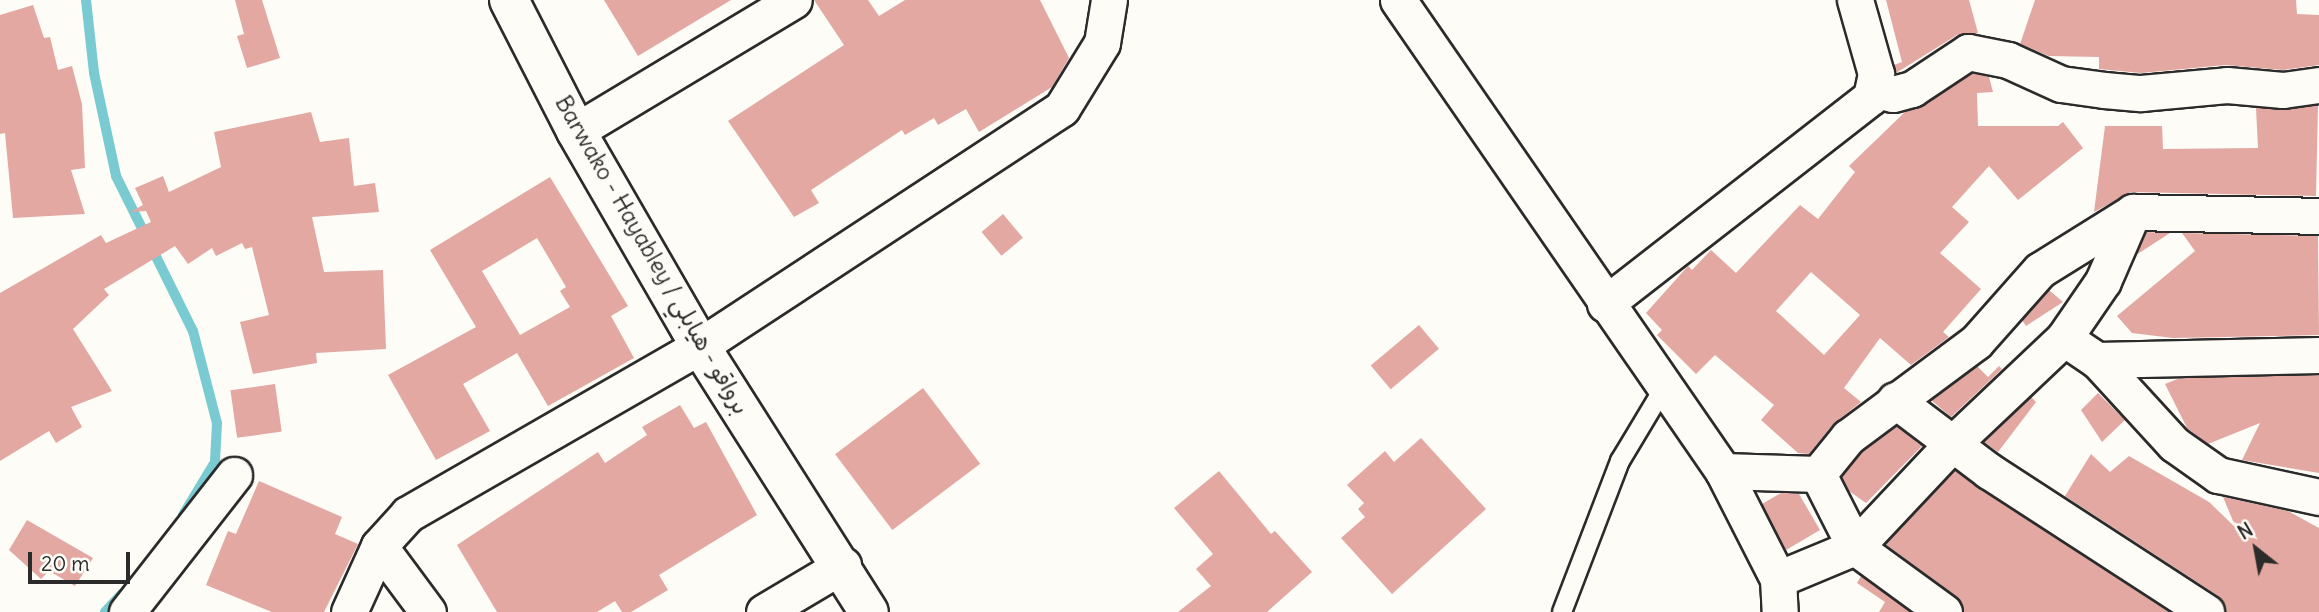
<!DOCTYPE html>
<meta charset="utf-8">
<style>
body{margin:0}
#map{position:relative;width:2319px;height:612px;overflow:hidden;background:#fdfcf7;font-family:Delius,"Playpen Sans Arabic",sans-serif}
div>[style]{position:absolute}
[style*='--x']{left:calc(var(--x)*1px);top:calc(var(--y)*1px);width:calc(var(--w)*1px);rotate:calc(var(--a)*1deg)}
.stream>*{height:10px;margin:-5px;padding:0 5px;transform-origin:5px;border-radius:5px;background:#79cad1}
.building>*{inset:0;background:#e2a8a1;transform-origin:0 0}
.roads{filter:drop-shadow(2px 0 #2b2b2b) drop-shadow(-2px 0 #2b2b2b) drop-shadow(0 2px #2b2b2b) drop-shadow(0 -2px #2b2b2b)}
.service>*{height:18px;margin:-9px;padding:0 9px;transform-origin:9px;border-radius:9px;background:#fdfcf7}
.minor>*{height:35px;margin:-17.5px;padding:0 17.5px;transform-origin:17.5px;border-radius:17.5px;background:#fdfcf7}
.secondary>*{height:38px;margin:-19px;padding:0 19px;transform-origin:19px;border-radius:19px;background:#fdfcf7}
span{translate:-50% -50%;white-space:nowrap;text-align:center;line-height:1.15;-webkit-text-stroke:5px #fdfcf7;paint-order:stroke}
.street-label{font-size:23px;color:#2b2b2b}
.north{position:absolute;left:2221px;top:514px;width:70px;height:70px;-webkit-text-stroke:5px #fdfcf7;paint-order:stroke;rotate:329deg;font-size:19px;font-weight:700;line-height:28px;text-align:center;color:#2b2b2b}
.north::after{content:'';display:block;margin:auto;width:24px;height:32px;background:#2b2b2b;clip-path:polygon(50% 0,100% 100%,50% 72%,0 100%)}
.scale{position:absolute;left:28px;top:552px;width:102px;height:32px;box-sizing:border-box;border:4px solid #2b2b2b;border-top:0;padding-left:9px;font-size:21px;line-height:24px;white-space:nowrap;color:#2b2b2b;-webkit-text-stroke:5px #fdfcf7;paint-order:stroke}
</style>
<div id="map">
<div class="stream">
<i style="--x:86;--y:0;--w:73;--a:83.7"></i>
<i style="--x:94;--y:73;--w:105;--a:77.9"></i>
<i style="--x:116;--y:176;--w:173;--a:63.6"></i>
<i style="--x:193;--y:331;--w:95;--a:75.4"></i>
<i style="--x:217;--y:423;--w:39;--a:93"></i>
<i style="--x:215;--y:462;--w:62;--a:121.1"></i>
<i style="--x:105;--y:612;--w:25;--a:-47"></i>
</div>
<div class="building">
<i style="clip-path:polygon(235px 0,262px 0,280px 58px,247px 68px,237px 36px,244px 34px)"></i>
<i style="clip-path:polygon(604px 0,731px 0,638px 56px)"></i>
<i style="clip-path:polygon(814px 0,868px 0,879px 16px,905px 0,1040px 0,1069px 58px,1052px 87px,979px 132px,966px 109px,938px 125px,934px 118px,905px 135px,902px 130px,811px 190px,819px 203px,794px 217px,728px 121px,844px 45px)"></i>
<i style="clip-path:polygon(1886px 0,1969px 0,1978px 33px,1957px 35px,1896px 73px,1894px 65px,1902px 62px)"></i>
<i style="clip-path:polygon(2035px 0,2296px 0,2297px 14px,2319px 15px,2319px 65px,2283px 70px,2225px 65px,2141px 73px,2099px 69px,2099px 57px,2049px 56px,2020px 44px)"></i>
<i style="clip-path:polygon(33px 5px,44px 38px,50px 37px,58px 70px,72px 66px,82px 104px,85px 168px,71px 170px,85px 214px,13px 218px,5px 133px,0 134px,0 15px)"></i>
<i style="clip-path:polygon(evenodd,1972px 73px,1989px 77px,1993px 92px,1977px 93px,1978px 126px,2058px 126px,2063px 122px,2083px 148px,2018px 200px,1989px 166px,1952px 207px,1969px 222px,1940px 253px,1981px 289px,1943px 332px,1949px 337px,1911px 365px,1880px 338px,1844px 388px,1861px 402px,1833px 424px,1809px 454px,1798px 453px,1761px 420px,1774px 405px,1715px 355px,1696px 374px,1657px 335px,1662px 330px,1646px 313px,1688px 266px,1692px 270px,1711px 250px,1736px 273px,1800px 205px,1818px 219px,1855px 172px,1849px 166px,1905px 112px,1923px 106px,1972px 73px,1811px 272px,1860px 315px,1824px 355px,1776px 311px,1811px 272px)"></i>
<i style="clip-path:polygon(2318px 105px,2316px 196px,2131px 192px,2094px 212px,2105px 126px,2162px 126px,2163px 149px,2258px 148px,2256px 108px)"></i>
<i style="clip-path:polygon(311px 112px,320px 142px,349px 138px,354px 186px,375px 183px,379px 212px,312px 217px,324px 272px,383px 270px,386px 349px,316px 353px,317px 363px,253px 374px,240px 322px,269px 315px,252px 247px,245px 249px,242px 243px,216px 256px,212px 248px,188px 264px,175px 246px,104px 289px,109px 295px,73px 329px,112px 391px,71px 407px,82px 427px,56px 443px,49px 431px,0 461px,0 293px,101px 235px,106px 243px,151px 222px,146px 211px,130px 212px,143px 205px,135px 188px,163px 176px,169px 192px,221px 167px,214px 132px)"></i>
<i style="clip-path:polygon(evenodd,550px 177px,628px 306px,611px 316px,634px 358px,548px 406px,517px 353px,463px 384px,490px 431px,436px 460px,388px 375px,476px 327px,430px 250px,550px 177px,537px 238px,566px 287px,560px 291px,570px 307px,520px 335px,482px 271px,537px 238px)"></i>
<i style="left:1003px;top:214px;width:31px;height:28px;rotate:50deg"></i>
<i style="clip-path:polygon(2146px 232px,2170px 233px,2136px 255px)"></i>
<i style="clip-path:polygon(2182px 233px,2318px 236px,2319px 335px,2173px 338px,2132px 333px,2117px 316px,2195px 251px)"></i>
<i style="clip-path:polygon(2049px 290px,2063px 302px,2026px 326px,2022px 320px)"></i>
<i style="left:1419px;top:325px;width:31px;height:63px;rotate:50deg"></i>
<i style="clip-path:polygon(1977px 366px,1988px 377px,1999px 366px,2002px 369px,1951px 417px,1931px 400px)"></i>
<i style="clip-path:polygon(2319px 375px,2319px 473px,2242px 460px,2260px 423px,2208px 444px,2187px 428px,2165px 384px,2180px 378px)"></i>
<i style="left:275px;top:384px;width:48px;height:45px;rotate:82deg"></i>
<i style="left:923px;top:388px;width:95px;height:110px;rotate:53deg"></i>
<i style="clip-path:polygon(2098px 393px,2125px 420px,2102px 442px,2081px 410px)"></i>
<i style="clip-path:polygon(2031px 397px,2036px 402px,1998px 452px,1984px 442px)"></i>
<i style="clip-path:polygon(680px 405px,694px 428px,706px 422px,757px 515px,659px 575px,668px 590px,631px 612px,622px 612px,615px 601px,597px 612px,497px 612px,457px 545px,598px 452px,605px 463px,647px 435px,642px 427px)"></i>
<i style="clip-path:polygon(1896px 426px,1922px 446px,1866px 503px,1849px 491px,1842px 477px,1862px 452px)"></i>
<i style="clip-path:polygon(1421px 438px,1486px 509px,1392px 594px,1341px 538px,1365px 517px,1358px 509px,1364px 503px,1347px 485px,1385px 451px,1394px 462px)"></i>
<i style="clip-path:polygon(2091px 454px,2110px 472px,2129px 456px,2209px 502px,2236px 528px,2223px 497px,2288px 511px,2319px 528px,2319px 612px,2226px 612px,2217px 595px,2065px 496px)"></i>
<i style="clip-path:polygon(1955px 470px,1978px 488px,2169px 612px,1964px 612px,1956px 596px,1885px 544px)"></i>
<i style="clip-path:polygon(1219px 471px,1271px 534px,1275px 531px,1312px 572px,1267px 612px,1178px 612px,1211px 586px,1196px 569px,1213px 554px,1174px 508px)"></i>
<i style="clip-path:polygon(259px 481px,342px 517px,335px 534px,358px 544px,324px 612px,272px 612px,206px 585px,228px 531px,236px 534px)"></i>
<i style="clip-path:polygon(1781px 493px,1799px 494px,1820px 530px,1786px 550px,1762px 504px)"></i>
<i style="clip-path:polygon(27px 520px,93px 558px,75px 586px,49px 571px,41px 579px,9px 550px)"></i>
<i style="clip-path:polygon(1861px 576px,1910px 612px,1879px 612px,1885px 602px,1857px 583px)"></i>
</div>
<div class="roads">
<div class="service">
<i style="--x:1562;--y:612;--w:162;--a:-69"></i>
<i style="--x:1620;--y:461;--w:87;--a:-59"></i>
</div>
<div class="minor">
<i style="--x:1398;--y:0;--w:572;--a:55.39"></i>
<i style="--x:1723;--y:471;--w:121;--a:63"></i>
<i style="--x:1778;--y:579;--w:33;--a:87"></i>
<i style="--x:1876;--y:90;--w:17;--a:13"></i>
<i style="--x:1893;--y:94;--w:20;--a:-15"></i>
<i style="--x:1912;--y:89;--w:67;--a:-33.5"></i>
<i style="--x:1968;--y:52;--w:41;--a:11.3"></i>
<i style="--x:2008;--y:60;--w:58;--a:24.4"></i>
<i style="--x:2061;--y:84;--w:43;--a:7.9"></i>
<i style="--x:2104;--y:90;--w:37;--a:5"></i>
<i style="--x:2141;--y:93;--w:86;--a:-5.3"></i>
<i style="--x:2227;--y:85;--w:56;--a:5.1"></i>
<i style="--x:2283;--y:90;--w:36;--a:-8"></i>
<i style="--x:576;--y:131;--w:254;--a:-31"></i>
<i style="--x:1605;--y:304;--w:337;--a:-37.9"></i>
<i style="--x:1871;--y:97;--w:24;--a:-78"></i>
<i style="--x:1876;--y:74;--w:77;--a:-105.8"></i>
<i style="--x:2064;--y:338;--w:40;--a:34"></i>
<i style="--x:2097;--y:360;--w:114;--a:47.5"></i>
<i style="--x:2174;--y:444;--w:54;--a:35.2"></i>
<i style="--x:2218;--y:475;--w:103;--a:12.3"></i>
<i style="--x:2097;--y:360;--w:222;--a:-1.3"></i>
<i style="--x:1895;--y:400;--w:118;--a:37.1"></i>
<i style="--x:1989;--y:471;--w:259;--a:33"></i>
<i style="--x:1723;--y:471;--w:95;--a:1.8"></i>
<i style="--x:379;--y:546;--w:82;--a:53.4"></i>
<i style="--x:1778;--y:579;--w:83;--a:-22.6"></i>
<i style="--x:1855;--y:547;--w:82;--a:-116.9"></i>
<i style="--x:1818;--y:474;--w:48;--a:-51"></i>
<i style="--x:1848;--y:437;--w:159;--a:-36.6"></i>
<i style="--x:1976;--y:342;--w:96;--a:-48.4"></i>
<i style="--x:2040;--y:270;--w:110;--a:-31.9"></i>
<i style="--x:2133;--y:212;--w:186;--a:1.2"></i>
<i style="--x:127;--y:612;--w:174;--a:-52"></i>
<i style="--x:349;--y:612;--w:72;--a:-65.6"></i>
<i style="--x:379;--y:546;--w:43;--a:-47.8"></i>
<i style="--x:408;--y:514;--w:337;--a:-29.9"></i>
<i style="--x:700;--y:346;--w:433;--a:-33.3"></i>
<i style="--x:1062;--y:108;--w:76;--a:-58.4"></i>
<i style="--x:1102;--y:43;--w:44;--a:-80.8"></i>
<i style="--x:764;--y:612;--w:92;--a:-30.7"></i>
<i style="--x:1944;--y:612;--w:110;--a:-143.9"></i>
<i style="--x:1855;--y:547;--w:140;--a:-46.7"></i>
<i style="--x:1951;--y:445;--w:156;--a:-43.4"></i>
<i style="--x:2064;--y:338;--w:69;--a:-55.6"></i>
<i style="--x:2103;--y:281;--w:75;--a:-66.5"></i>
</div>
<div class="secondary">
<i style="--x:509;--y:0;--w:147;--a:62.9"></i>
<i style="--x:576;--y:131;--w:248;--a:60"></i>
<i style="--x:700;--y:346;--w:315;--a:57.6"></i>
</div>
</div>
<div class="street-label">
<span style="left:652px;top:255px;rotate:60deg">Barwako - Hayabley / برواقو - هيابلي</span>
</div>
<div class="north">N</div>
<div class="scale">20 m</div>
</div>
